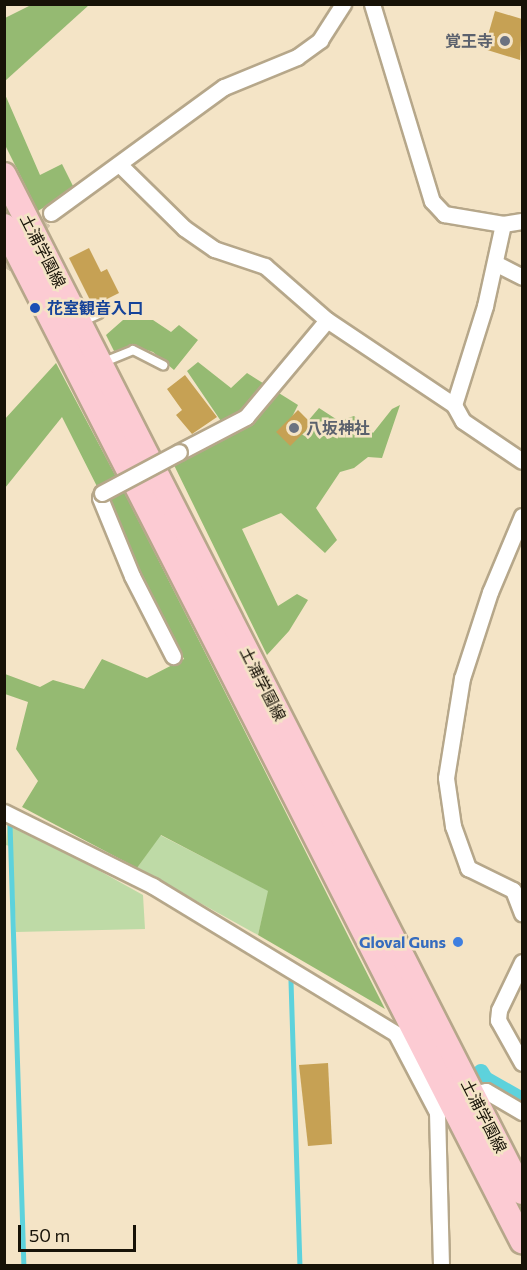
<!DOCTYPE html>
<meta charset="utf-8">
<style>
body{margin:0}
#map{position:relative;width:527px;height:1270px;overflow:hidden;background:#f4e4c6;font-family:Commissioner,"Noto Sans JP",sans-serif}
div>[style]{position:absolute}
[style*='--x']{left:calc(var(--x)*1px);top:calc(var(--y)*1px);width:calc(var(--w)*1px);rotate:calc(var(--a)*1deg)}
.green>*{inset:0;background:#bedaa6}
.forest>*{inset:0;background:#95ba72}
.stream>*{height:4.5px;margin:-2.25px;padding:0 2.25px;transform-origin:2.25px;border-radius:2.25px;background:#5dd2dc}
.canal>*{height:16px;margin:-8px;padding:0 8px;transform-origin:8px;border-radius:8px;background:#5dd2dc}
.building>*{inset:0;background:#c6a154;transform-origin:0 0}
.minor-tunnel>*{height:15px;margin-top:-7.5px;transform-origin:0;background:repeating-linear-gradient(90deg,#d3c4a9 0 15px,transparent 0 23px)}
.roads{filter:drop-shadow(2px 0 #b6a78a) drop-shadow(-2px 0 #b6a78a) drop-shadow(0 2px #b6a78a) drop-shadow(0 -2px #b6a78a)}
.service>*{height:8px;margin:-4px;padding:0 4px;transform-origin:4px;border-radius:4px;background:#fff}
.minor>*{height:15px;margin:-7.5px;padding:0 7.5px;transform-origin:7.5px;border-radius:7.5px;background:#fff}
.primary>*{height:24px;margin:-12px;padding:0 12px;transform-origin:12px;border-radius:12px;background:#fccbd3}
.bridges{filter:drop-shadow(2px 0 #b6a78a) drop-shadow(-2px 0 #b6a78a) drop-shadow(0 2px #b6a78a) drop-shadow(0 -2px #b6a78a)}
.minor-bridge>*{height:15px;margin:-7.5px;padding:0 7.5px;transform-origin:7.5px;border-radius:7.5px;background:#fff}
.dots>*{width:16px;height:16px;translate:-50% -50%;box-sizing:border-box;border:3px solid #f4e4c6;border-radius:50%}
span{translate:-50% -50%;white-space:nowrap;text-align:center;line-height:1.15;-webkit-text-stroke:5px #f4e4c6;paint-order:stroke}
.worship-label{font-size:16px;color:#5b616d;font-weight:700}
.right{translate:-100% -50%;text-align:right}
.left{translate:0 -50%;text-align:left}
.street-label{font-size:16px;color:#171207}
.transit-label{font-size:16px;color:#164399;font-weight:700}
.shop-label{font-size:16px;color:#366cbe;font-weight:700}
.frame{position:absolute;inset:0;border:6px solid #171207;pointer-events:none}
.scale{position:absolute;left:18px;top:1225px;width:118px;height:27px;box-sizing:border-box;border:3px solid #171207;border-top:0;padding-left:8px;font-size:18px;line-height:21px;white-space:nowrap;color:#171207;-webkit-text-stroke:4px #f4e4c6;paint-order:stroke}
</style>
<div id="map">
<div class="green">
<i style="clip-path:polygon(8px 820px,143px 895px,145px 929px,16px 932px,12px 847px,6px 845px)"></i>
<i style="clip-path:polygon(160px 835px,269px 891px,258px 935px,137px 868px)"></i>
</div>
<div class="forest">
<i style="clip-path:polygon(31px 5px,89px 5px,5px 81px,5px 18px)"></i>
<i style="clip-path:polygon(4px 92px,40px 175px,62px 164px,74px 188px,38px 211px,5px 145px)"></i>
<i style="clip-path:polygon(123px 320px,153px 320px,171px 332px,179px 325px,198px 340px,174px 370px,153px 352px,137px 347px,114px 351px,106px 335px)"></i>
<i style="clip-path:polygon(198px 362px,231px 388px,247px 373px,298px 405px,283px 435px,290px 442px,319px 408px,339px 421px,354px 416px,373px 433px,392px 409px,400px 405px,382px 458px,368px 457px,354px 468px,340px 472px,316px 508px,337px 540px,325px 553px,281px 513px,242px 529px,278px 606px,297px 594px,308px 600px,289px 631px,267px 655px,172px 461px,227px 430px,187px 371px)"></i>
<i style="clip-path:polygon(56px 363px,123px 490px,385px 1009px,258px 935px,268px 891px,161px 835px,137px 868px,22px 807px,38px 781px,16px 749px,28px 702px,5px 694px,5px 674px,40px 687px,53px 680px,84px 689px,102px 659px,147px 678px,184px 659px,62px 417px,5px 488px,4px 420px)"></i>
</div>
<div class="stream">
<i style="--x:10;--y:823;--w:443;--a:88.2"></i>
<i style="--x:291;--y:981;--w:285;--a:88.2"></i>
</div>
<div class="canal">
<i style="--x:481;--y:1072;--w:8;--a:60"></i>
<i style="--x:485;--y:1079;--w:43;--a:29.6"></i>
</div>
<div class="building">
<i style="clip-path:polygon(495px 11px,522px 19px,520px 60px,484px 49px)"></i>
<i style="clip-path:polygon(89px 248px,101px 272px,107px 269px,119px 293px,93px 306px,69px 258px)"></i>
<i style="clip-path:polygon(185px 375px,217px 417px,192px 434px,176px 415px,182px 410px,167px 389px)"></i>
<i style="left:298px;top:410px;width:20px;height:31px;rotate:45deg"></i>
<i style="clip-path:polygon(328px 1063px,332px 1144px,308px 1146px,299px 1065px)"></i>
</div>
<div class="minor-tunnel">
<i style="--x:4;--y:266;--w:71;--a:-48.4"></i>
</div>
<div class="roads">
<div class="service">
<i style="--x:83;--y:321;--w:17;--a:-24"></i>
<i style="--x:104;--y:362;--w:31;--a:-22"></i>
<i style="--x:133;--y:350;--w:34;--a:27"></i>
</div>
<div class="minor">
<i style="--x:372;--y:4;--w:206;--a:73.1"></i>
<i style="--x:432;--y:201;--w:18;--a:47"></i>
<i style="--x:444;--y:214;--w:60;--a:9.6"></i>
<i style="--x:503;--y:224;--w:19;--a:-9"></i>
<i style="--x:120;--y:165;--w:90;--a:44.5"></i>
<i style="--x:184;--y:228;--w:37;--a:35"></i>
<i style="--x:214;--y:249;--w:54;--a:18.4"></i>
<i style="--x:265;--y:266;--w:82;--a:41.1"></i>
<i style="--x:327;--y:320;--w:153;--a:33.8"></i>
<i style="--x:454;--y:405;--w:18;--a:61"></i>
<i style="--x:463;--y:421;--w:71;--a:34.1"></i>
<i style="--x:51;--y:213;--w:214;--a:-36.1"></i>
<i style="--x:224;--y:87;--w:79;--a:-22.3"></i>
<i style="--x:297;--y:57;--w:29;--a:-36"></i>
<i style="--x:320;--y:40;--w:43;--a:-57.4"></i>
<i style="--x:495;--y:263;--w:30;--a:27"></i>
<i style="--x:454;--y:405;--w:104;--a:-72.6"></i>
<i style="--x:485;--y:306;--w:84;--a:-77.6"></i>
<i style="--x:179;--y:452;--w:76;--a:-27.6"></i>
<i style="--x:246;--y:417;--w:126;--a:-50.1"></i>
<i style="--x:102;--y:493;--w:5;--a:112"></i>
<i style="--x:100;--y:498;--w:84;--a:67.7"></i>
<i style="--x:132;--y:576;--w:90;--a:62.9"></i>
<i style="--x:522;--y:516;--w:82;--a:112.8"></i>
<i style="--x:490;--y:592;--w:90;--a:108"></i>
<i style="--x:462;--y:678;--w:101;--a:99.1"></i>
<i style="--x:446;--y:778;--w:49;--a:81.7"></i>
<i style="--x:453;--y:826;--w:45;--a:70.3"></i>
<i style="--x:468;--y:868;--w:50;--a:26.1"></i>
<i style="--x:513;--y:890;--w:25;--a:69"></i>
<i style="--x:4;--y:812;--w:166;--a:26.4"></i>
<i style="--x:153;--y:886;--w:285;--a:31.3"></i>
<i style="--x:396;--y:1034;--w:88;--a:62.3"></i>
<i style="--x:437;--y:1112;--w:154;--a:88.5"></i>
<i style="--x:522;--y:962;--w:53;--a:115.6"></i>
<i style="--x:499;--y:1010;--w:10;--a:96"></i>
<i style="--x:498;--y:1020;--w:49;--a:60.8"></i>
<i style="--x:465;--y:1095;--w:21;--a:-11"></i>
<i style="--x:486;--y:1091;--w:42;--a:30.3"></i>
</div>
<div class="primary">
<i style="--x:4;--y:175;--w:1141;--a:63.01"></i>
<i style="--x:4;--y:226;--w:1140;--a:62.96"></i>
</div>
</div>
<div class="bridges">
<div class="minor-bridge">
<i style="--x:102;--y:493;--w:87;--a:-28"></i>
</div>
</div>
<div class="dots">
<i style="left:505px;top:41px;background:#6b7280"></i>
<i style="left:35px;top:308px;background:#1a4fb4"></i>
<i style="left:294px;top:428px;background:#6b7280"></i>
<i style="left:458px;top:942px;background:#3f7fe0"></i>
</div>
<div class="worship-label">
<span class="right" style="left:493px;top:41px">覚王寺</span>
<span class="left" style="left:306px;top:428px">八坂神社</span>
</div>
<div class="street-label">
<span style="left:43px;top:251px;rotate:63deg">土浦学園線</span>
<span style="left:263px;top:684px;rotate:63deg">土浦学園線</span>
<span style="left:484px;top:1116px;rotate:63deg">土浦学園線</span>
</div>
<div class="transit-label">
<span class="left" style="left:47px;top:308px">花室観音入口</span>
</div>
<div class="shop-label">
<span class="right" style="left:446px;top:942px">Gloval Guns</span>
</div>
<div class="frame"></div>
<div class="scale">50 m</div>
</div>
